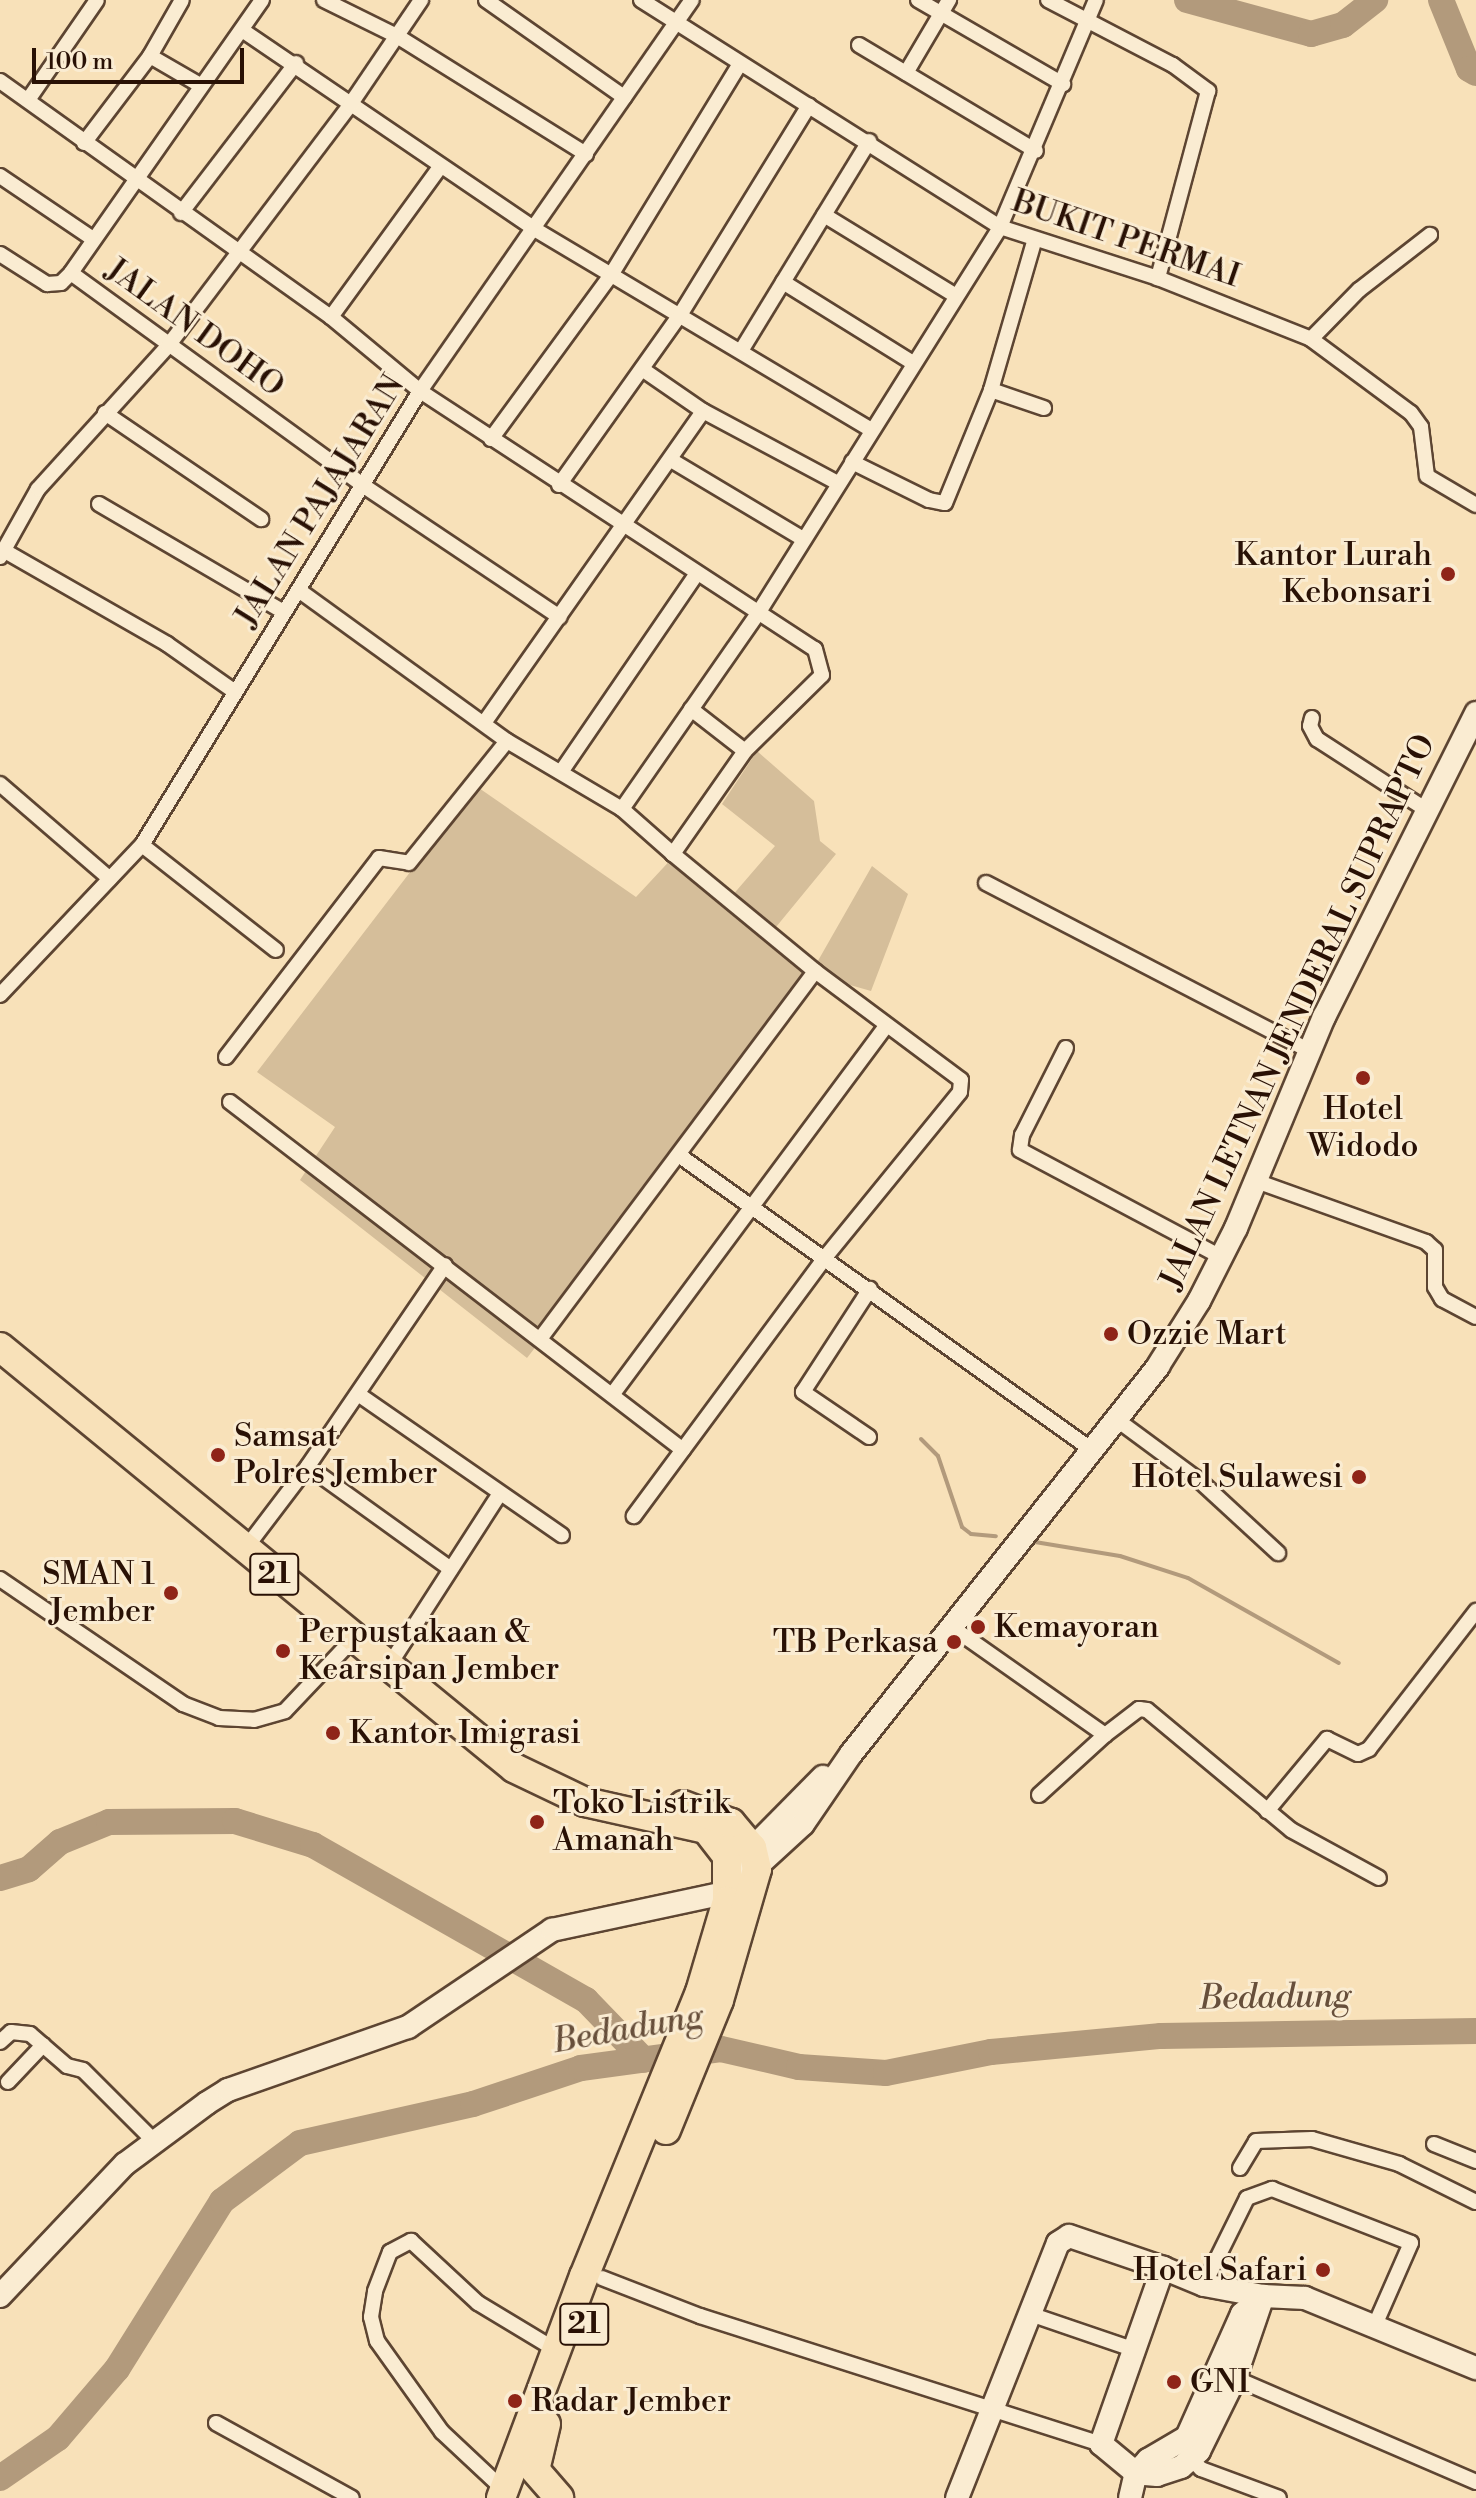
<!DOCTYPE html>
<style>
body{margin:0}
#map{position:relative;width:1476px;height:2498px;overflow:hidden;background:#f8e1b9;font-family:"Libre Bodoni",serif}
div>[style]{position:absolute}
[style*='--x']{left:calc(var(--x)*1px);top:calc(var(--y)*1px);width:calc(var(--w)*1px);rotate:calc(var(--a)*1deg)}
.green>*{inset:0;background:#d5be9a}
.stream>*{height:4px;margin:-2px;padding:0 2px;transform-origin:2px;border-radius:2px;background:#b29a7c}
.river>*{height:26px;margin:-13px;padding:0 13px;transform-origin:13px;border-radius:13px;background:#b29a7c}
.roads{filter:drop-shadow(2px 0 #5d4532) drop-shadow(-2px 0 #5d4532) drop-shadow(0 2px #5d4532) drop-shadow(0 -2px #5d4532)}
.street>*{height:14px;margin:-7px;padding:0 7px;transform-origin:7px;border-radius:7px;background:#faecd2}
.secondary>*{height:22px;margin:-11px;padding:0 11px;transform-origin:11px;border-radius:11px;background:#faecd2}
.highway>*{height:28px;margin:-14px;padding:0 14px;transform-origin:14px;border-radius:14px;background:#f8e1b9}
.dots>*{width:22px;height:22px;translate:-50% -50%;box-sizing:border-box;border:4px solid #faecd2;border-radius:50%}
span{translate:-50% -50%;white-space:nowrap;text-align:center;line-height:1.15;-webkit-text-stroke:6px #faecd2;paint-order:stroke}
.shield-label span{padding:2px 6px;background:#faecd2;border:2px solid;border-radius:6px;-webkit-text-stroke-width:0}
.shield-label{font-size:30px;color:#291105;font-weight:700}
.street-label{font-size:32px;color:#291105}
.poi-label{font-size:32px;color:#291105}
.right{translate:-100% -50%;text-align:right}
.left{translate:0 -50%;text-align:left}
.water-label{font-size:34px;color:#674f3b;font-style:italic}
.scale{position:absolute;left:32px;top:48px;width:212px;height:36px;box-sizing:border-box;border:4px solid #291105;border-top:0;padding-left:10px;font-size:24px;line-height:28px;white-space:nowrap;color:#291105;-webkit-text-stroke:6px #faecd2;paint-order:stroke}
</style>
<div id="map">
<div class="green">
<i style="clip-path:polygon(757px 751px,814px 801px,820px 841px,836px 854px,767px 938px,815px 966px,872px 866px,908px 894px,871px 991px,822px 977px,527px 1358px,300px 1180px,335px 1127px,257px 1072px,476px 786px,636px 897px,676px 854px,731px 897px,775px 846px,722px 804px)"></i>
</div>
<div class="stream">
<i style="--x:921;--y:1439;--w:24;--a:45"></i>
<i style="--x:938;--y:1456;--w:75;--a:71.3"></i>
<i style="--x:962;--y:1527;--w:11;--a:38"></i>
<i style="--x:971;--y:1534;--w:25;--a:5"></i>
<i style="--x:1035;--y:1542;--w:86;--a:9.4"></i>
<i style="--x:1120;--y:1556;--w:71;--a:17.9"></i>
<i style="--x:1188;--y:1578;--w:173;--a:29.4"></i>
</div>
<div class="river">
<i style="--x:1187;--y:0;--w:129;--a:15.3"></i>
<i style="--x:1311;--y:34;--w:33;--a:-16"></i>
<i style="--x:1343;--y:25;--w:41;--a:-38"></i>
<i style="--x:1441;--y:0;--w:74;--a:67.9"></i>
<i style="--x:1469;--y:69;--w:8;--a:30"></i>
<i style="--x:0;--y:1878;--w:30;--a:-17"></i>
<i style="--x:29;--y:1869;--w:41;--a:-41.1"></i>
<i style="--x:60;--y:1842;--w:53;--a:-22.2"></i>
<i style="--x:109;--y:1822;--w:126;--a:-0.5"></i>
<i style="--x:235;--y:1821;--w:82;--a:17.1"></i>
<i style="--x:313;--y:1845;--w:314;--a:29.6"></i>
<i style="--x:586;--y:2000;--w:83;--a:46"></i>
<i style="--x:0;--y:2478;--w:70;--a:-34.6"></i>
<i style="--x:58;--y:2438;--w:91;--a:-49.5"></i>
<i style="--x:117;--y:2369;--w:198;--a:-58"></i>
<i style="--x:222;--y:2201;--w:97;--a:-36.6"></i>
<i style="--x:300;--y:2143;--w:177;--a:-12.7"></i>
<i style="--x:473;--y:2104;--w:114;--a:-18.4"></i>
<i style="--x:581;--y:2068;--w:141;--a:-7.7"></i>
<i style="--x:721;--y:2049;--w:80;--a:13"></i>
<i style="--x:799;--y:2067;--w:87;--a:3.9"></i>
<i style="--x:886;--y:2073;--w:107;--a:-11.3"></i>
<i style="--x:991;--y:2052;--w:171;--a:-5.4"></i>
<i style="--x:1161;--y:2036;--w:315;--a:-0.9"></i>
</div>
<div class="roads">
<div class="street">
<i style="--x:262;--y:0;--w:333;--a:125"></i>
<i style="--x:71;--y:273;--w:359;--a:36"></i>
<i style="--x:361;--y:484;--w:239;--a:33.8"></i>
<i style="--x:324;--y:0;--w:81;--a:26.3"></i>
<i style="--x:397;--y:36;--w:223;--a:32"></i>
<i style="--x:486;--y:0;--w:169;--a:35.1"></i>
<i style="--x:641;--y:0;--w:425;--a:32.3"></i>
<i style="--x:1000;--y:227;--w:166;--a:17.9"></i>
<i style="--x:1158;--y:278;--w:165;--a:21.7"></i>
<i style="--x:1311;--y:339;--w:124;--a:36.5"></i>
<i style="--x:1411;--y:413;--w:17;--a:54"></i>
<i style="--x:1421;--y:427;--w:49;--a:83"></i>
<i style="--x:1427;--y:476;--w:57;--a:30.6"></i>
<i style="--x:918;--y:0;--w:168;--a:30.1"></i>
<i style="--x:1048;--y:0;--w:141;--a:27.5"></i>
<i style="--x:1173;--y:65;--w:44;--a:36.6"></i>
<i style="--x:1208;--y:91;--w:194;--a:105"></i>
<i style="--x:242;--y:30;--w:356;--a:34.2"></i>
<i style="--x:536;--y:230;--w:391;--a:30.8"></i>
<i style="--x:859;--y:45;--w:206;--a:30.9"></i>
<i style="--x:150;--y:56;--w:58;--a:30.1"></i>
<i style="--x:906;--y:73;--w:85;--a:-59.5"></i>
<i style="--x:0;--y:81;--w:407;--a:35.5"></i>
<i style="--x:331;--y:317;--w:116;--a:39.7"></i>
<i style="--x:420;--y:391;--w:472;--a:33.2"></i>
<i style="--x:815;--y:649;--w:27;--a:75"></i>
<i style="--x:822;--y:675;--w:108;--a:135.4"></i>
<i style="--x:745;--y:751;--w:126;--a:125"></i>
<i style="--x:673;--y:854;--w:68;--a:-138.6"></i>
<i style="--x:622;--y:809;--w:134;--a:-149.4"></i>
<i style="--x:507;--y:741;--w:256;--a:-144.1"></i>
<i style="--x:28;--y:100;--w:121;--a:-55.4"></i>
<i style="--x:84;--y:143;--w:109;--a:-52.8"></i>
<i style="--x:150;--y:56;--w:64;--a:-60.3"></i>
<i style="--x:0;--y:176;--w:112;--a:34.1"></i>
<i style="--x:181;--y:213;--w:189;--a:-52.5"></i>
<i style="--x:824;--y:215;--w:155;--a:31.5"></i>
<i style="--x:0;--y:254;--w:56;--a:32.6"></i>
<i style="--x:47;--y:284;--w:14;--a:-4"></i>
<i style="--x:61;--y:283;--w:14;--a:-45"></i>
<i style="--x:783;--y:282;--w:153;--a:31.9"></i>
<i style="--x:331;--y:317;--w:185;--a:-54"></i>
<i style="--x:1311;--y:339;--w:69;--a:-45.6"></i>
<i style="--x:1359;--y:290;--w:90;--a:-37.8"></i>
<i style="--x:741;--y:351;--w:246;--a:-58.6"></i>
<i style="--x:642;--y:369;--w:74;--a:34.5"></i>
<i style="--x:703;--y:411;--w:153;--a:28.1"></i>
<i style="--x:991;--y:390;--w:157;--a:-73.8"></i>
<i style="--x:105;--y:413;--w:189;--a:34.2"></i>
<i style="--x:491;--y:439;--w:203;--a:-53.8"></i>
<i style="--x:611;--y:275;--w:247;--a:-58.6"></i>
<i style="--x:671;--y:460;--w:154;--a:30.9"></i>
<i style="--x:852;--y:462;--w:86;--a:26.3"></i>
<i style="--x:929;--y:500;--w:16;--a:11"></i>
<i style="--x:945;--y:503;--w:122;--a:-67.8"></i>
<i style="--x:991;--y:390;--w:56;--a:18.8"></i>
<i style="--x:559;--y:485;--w:209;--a:-54.6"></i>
<i style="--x:680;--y:315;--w:246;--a:-58.4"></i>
<i style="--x:99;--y:504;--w:214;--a:30.3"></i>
<i style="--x:3;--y:550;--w:189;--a:29.8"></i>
<i style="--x:167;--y:644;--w:83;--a:35.2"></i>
<i style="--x:0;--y:557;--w:78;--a:-60.8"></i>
<i style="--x:38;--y:489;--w:193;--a:-47.7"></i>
<i style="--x:168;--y:346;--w:302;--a:-52.9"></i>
<i style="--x:350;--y:105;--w:127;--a:-55.9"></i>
<i style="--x:691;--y:709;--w:68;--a:37.9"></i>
<i style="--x:1312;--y:718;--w:8;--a:104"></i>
<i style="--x:1310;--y:726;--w:15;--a:62"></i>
<i style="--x:1317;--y:739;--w:129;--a:32.9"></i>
<i style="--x:484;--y:723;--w:381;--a:-54.9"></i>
<i style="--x:561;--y:772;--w:239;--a:-55.6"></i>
<i style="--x:0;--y:784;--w:145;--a:40.8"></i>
<i style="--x:622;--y:809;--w:236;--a:-55.2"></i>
<i style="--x:757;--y:615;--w:458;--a:-57.9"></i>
<i style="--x:1000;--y:227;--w:246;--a:-67.1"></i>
<i style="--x:142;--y:845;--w:170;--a:38.1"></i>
<i style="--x:673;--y:854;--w:184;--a:39.5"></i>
<i style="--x:986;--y:883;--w:365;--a:27.4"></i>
<i style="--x:0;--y:995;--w:207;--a:-46.6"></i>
<i style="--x:142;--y:845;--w:532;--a:-58.52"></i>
<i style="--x:420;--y:391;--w:476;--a:-55.2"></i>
<i style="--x:1066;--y:1048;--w:97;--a:116.8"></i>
<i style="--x:1022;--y:1135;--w:15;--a:98"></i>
<i style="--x:1020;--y:1150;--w:228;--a:28"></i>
<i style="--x:226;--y:1057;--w:251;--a:-52.4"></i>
<i style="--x:379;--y:858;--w:30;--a:9"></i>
<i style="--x:409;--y:863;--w:156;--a:-51.2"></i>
<i style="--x:230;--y:1102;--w:571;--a:37.53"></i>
<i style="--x:680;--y:1156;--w:506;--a:35.51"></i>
<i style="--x:1256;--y:1181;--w:181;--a:19.7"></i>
<i style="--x:1426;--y:1242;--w:12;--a:42"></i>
<i style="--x:1435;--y:1250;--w:37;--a:90"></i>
<i style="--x:1435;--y:1287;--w:14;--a:60"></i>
<i style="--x:1442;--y:1299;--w:38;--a:28"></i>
<i style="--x:540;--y:1339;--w:459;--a:-53.2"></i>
<i style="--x:815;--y:971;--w:182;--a:36.7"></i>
<i style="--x:961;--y:1080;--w:12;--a:95"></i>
<i style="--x:960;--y:1092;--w:215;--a:129.2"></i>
<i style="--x:824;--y:1259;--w:320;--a:126.5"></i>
<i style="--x:358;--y:1394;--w:248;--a:34.7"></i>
<i style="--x:612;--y:1395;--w:460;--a:-53.4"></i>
<i style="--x:1116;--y:1419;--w:106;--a:36.5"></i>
<i style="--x:1201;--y:1482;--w:105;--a:42.7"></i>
<i style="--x:869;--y:1437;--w:80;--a:-145.7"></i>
<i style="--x:803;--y:1392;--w:123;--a:-57"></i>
<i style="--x:320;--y:1475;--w:161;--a:35.7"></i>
<i style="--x:245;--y:1549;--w:104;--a:-52.8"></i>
<i style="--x:308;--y:1466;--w:243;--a:-55.7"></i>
<i style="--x:0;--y:1579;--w:222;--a:34.3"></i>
<i style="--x:183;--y:1704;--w:39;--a:21"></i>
<i style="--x:219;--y:1718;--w:35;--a:3"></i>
<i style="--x:254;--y:1720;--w:32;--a:-16"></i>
<i style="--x:285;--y:1711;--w:99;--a:-46.6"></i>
<i style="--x:953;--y:1628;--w:186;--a:35.1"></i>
<i style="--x:1105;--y:1735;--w:43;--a:-37.4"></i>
<i style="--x:1139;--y:1709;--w:8;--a:7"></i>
<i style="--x:1147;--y:1710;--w:187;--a:39.8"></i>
<i style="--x:1291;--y:1830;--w:100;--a:28.6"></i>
<i style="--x:388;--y:1667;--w:205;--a:-57.2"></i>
<i style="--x:1039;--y:1795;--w:89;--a:-42.3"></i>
<i style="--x:1267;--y:1811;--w:94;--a:-50.2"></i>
<i style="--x:1327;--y:1739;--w:34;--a:26"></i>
<i style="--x:1358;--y:1754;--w:12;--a:-24"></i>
<i style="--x:1369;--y:1749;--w:175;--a:-52.2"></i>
<i style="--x:0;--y:2042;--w:15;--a:-42"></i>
<i style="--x:11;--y:2032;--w:19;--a:6"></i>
<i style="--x:30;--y:2034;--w:49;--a:40.9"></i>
<i style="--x:67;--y:2066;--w:16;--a:14"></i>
<i style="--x:83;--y:2070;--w:99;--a:45"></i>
<i style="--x:8;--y:2082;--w:51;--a:-46.6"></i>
<i style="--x:1434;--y:2144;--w:45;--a:22"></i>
<i style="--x:1240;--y:2168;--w:31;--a:-59"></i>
<i style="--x:1256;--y:2141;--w:56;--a:-2"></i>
<i style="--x:1312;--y:2139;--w:91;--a:16"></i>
<i style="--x:1399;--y:2164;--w:86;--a:26.3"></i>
<i style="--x:602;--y:2278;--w:105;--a:21.2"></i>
<i style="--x:700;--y:2316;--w:421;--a:17.7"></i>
<i style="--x:1204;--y:2285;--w:97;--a:-63.7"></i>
<i style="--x:1247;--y:2198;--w:27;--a:-20"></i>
<i style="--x:1272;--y:2189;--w:149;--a:21.2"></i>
<i style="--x:1411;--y:2243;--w:90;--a:113.7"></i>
<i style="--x:1027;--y:2313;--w:111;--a:18.9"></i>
<i style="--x:1230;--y:2376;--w:268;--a:23.3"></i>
<i style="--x:216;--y:2423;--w:155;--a:28.9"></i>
<i style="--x:1187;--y:2455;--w:20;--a:45"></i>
<i style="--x:1201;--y:2469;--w:83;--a:20.4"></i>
<i style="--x:504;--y:2490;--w:85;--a:-136.9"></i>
<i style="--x:442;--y:2432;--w:112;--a:-125.5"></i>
<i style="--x:377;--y:2341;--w:25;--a:-104"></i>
<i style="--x:371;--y:2317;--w:26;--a:-81"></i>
<i style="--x:375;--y:2291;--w:42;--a:-69"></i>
<i style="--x:390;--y:2252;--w:24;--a:-28"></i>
<i style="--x:411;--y:2241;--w:91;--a:42.8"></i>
<i style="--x:478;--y:2303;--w:91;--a:31.1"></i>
</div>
<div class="secondary">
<i style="--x:743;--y:1858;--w:114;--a:-45.4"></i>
<i style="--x:1163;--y:2268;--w:44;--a:22.5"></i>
<i style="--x:1204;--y:2285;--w:60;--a:10.6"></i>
<i style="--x:1263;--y:2296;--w:87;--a:108.9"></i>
<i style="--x:1235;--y:2378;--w:81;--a:116.3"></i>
<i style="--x:1199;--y:2451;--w:24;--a:138"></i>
<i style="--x:1181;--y:2467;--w:25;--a:162"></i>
<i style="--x:1157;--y:2475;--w:21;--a:-175"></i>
<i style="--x:1136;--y:2473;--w:45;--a:-140.4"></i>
<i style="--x:1101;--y:2444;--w:187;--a:-70.6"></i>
<i style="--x:0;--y:2296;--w:182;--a:-46.6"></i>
<i style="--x:125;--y:2164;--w:102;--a:-36.6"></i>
<i style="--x:207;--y:2103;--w:25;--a:-32"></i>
<i style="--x:228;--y:2090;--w:191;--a:-19.3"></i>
<i style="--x:408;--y:2027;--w:174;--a:-34"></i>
<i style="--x:552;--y:1930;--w:181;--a:-12.1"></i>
<i style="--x:729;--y:1892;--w:100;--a:-42.6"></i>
<i style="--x:803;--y:1824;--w:85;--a:-55.6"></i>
<i style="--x:851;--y:1754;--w:495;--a:-51.6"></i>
<i style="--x:1158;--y:1366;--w:77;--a:-57.8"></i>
<i style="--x:1199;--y:1301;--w:82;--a:-63.1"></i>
<i style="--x:1236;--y:1228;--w:229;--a:-67.4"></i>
<i style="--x:1324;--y:1017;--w:340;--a:-63.4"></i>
<i style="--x:957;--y:2498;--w:274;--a:-68.4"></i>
<i style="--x:1058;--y:2243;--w:13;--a:-32"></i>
<i style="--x:1069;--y:2236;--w:99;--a:18.8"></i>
<i style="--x:1130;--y:2498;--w:26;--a:-77"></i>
<i style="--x:1136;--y:2473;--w:18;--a:-47"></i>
<i style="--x:1148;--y:2460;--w:45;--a:-30.5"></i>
<i style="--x:1187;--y:2437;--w:135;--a:-65.9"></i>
<i style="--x:1242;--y:2314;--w:28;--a:-41"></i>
<i style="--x:1263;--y:2296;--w:42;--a:2.7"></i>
<i style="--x:1305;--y:2298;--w:185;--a:22.3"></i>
</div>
<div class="highway">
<i style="--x:0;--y:1347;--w:664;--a:39.32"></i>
<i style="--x:514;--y:1768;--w:79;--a:25.6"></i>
<i style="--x:585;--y:1802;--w:124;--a:12.6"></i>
<i style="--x:706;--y:1829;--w:34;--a:52"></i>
<i style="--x:727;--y:1856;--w:45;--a:90"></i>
<i style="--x:727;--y:1901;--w:95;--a:106.5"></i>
<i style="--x:700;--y:1992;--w:307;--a:112.2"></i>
<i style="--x:584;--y:2276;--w:237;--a:110.5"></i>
<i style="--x:666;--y:2130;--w:140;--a:-67.8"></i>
<i style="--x:719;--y:2000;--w:136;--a:-73.8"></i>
<i style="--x:757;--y:1869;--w:22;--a:-103"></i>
<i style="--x:752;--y:1848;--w:33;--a:-130"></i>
<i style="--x:731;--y:1823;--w:51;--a:-159.4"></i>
<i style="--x:546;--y:2424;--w:47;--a:103.4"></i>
<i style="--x:535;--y:2470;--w:37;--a:49"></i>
</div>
</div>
<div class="dots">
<i style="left:1448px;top:574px;background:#8f2418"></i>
<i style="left:1363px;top:1078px;background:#8f2418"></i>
<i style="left:1111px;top:1334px;background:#8f2418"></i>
<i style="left:218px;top:1455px;background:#8f2418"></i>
<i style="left:1359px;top:1477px;background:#8f2418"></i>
<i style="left:171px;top:1593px;background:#8f2418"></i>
<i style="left:978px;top:1627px;background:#8f2418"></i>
<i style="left:954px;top:1642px;background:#8f2418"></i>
<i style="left:283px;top:1651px;background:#8f2418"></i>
<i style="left:333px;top:1733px;background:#8f2418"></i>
<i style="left:537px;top:1822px;background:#8f2418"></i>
<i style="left:1323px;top:2270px;background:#8f2418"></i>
<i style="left:1174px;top:2382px;background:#8f2418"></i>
<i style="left:515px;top:2401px;background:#8f2418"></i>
</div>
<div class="shield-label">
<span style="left:274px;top:1574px">21</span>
<span style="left:584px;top:2324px">21</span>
</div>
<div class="street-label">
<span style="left:1126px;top:239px;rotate:19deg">BUKIT PERMAI</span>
<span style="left:195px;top:328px;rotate:36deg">JALAN DOHO</span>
<span style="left:320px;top:501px;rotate:-58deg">JALAN PAJAJARAN</span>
<span style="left:1298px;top:1012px;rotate:-65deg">JALAN LETNAN JENDERAL SUPRAPTO</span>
</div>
<div class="poi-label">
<span class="right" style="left:1432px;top:574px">Kantor Lurah<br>Kebonsari</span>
<span style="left:1363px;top:1128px">Hotel<br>Widodo</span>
<span class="left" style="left:1127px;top:1334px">Ozzie Mart</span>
<span class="left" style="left:234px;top:1455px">Samsat<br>Polres Jember</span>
<span class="right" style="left:1343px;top:1477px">Hotel Sulawesi</span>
<span class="right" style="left:155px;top:1593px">SMAN 1<br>Jember</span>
<span class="left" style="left:994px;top:1627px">Kemayoran</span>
<span class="left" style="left:299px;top:1651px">Perpustakaan &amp;<br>Kearsipan Jember</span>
<span class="right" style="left:938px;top:1642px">TB Perkasa</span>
<span class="left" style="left:349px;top:1733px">Kantor Imigrasi</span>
<span class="left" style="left:553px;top:1822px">Toko Listrik<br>Amanah</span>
<span class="right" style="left:1307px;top:2270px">Hotel Safari</span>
<span class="left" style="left:1190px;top:2382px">GNI</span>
<span class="left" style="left:531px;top:2401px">Radar Jember</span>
</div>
<div class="water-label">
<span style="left:1275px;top:1998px;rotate:-1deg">Bedadung</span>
<span style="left:628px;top:2030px;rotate:-10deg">Bedadung</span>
</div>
<div class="scale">100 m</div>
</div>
